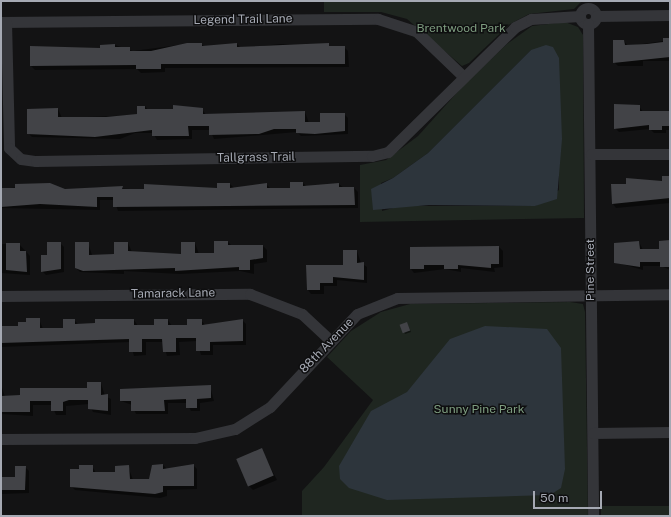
<!DOCTYPE html>
<style>
body{margin:0}
#map{position:relative;width:671px;height:517px;overflow:hidden;background:#131314;font-family:"Public Sans",sans-serif}
div>[style]{position:absolute}
[style*='--x']{left:calc(var(--x)*1px);top:calc(var(--y)*1px);width:calc(var(--w)*1px);rotate:calc(var(--a)*1deg)}
.green>*{inset:0;background:#1f2620;transform-origin:0 0}
.water>*{inset:0;background:#2d353c}
.shadow>*{inset:0;background:#0007}
.building>*{inset:0;background:#424347;transform-origin:0 0}
.street>*{height:11px;margin:-5.5px;padding:0 5.5px;transform-origin:5.5px;border-radius:5.5px;background:#343539}
.street>.ring{margin:-5.5px;padding:0;box-sizing:content-box;background:none;border:11px solid #343539;border-radius:50%}
span{translate:-50% -50%;white-space:nowrap;text-align:center;line-height:1.15;-webkit-text-stroke:3px #0e0e0f;paint-order:stroke}
.street-label{font-size:12px;color:#a5a9b3}
.park-label{font-size:12px;color:#7e9d80}
.frame{position:absolute;inset:0;border:2px solid #a5a9b3;pointer-events:none}
.scale{position:absolute;left:533px;top:491px;width:69px;height:18px;box-sizing:border-box;border:2px solid #a5a9b3;border-top:0;padding-left:5px;font-size:12px;line-height:14px;white-space:nowrap;color:#a5a9b3;-webkit-text-stroke:3px #0e0e0f;paint-order:stroke}
</style>
<div id="map">
<div class="green">
<i style="clip-path:polygon(324px 1px,582px 1px,574px 9px,529px 14px,510px 24px,469px 63px,462px 66px,407px 19px,381px 12px,324px 12px)"></i>
<i style="clip-path:polygon(evenodd,565px 22px,578px 27px,583px 35px,584px 218px,360px 222px,360px 165px,386px 160px,418px 136px,463px 86px,507px 44px,532px 26px,565px 22px,531px 50px,559px 110px,559px 190px,535px 206px,400px 206px,382px 211px,381px 183px,393px 178px,428px 153px,531px 50px)"></i>
<i style="clip-path:polygon(570px 302px,583px 304px,585px 312px,588px 516px,302px 516px,302px 491px,324px 467px,373px 400px,327px 357px,351px 331px,381px 312px,410px 304px)"></i>
<i style="left:670px;top:506px;width:10px;height:69px;rotate:90deg"></i>
</div>
<div class="water">
<i style="clip-path:polygon(546px 45px,553px 47px,559px 58px,562px 139px,557px 199px,535px 206px,429px 205px,373px 210px,371px 189px,393px 178px,428px 153px,531px 50px)"></i>
<i style="clip-path:polygon(485px 326px,547px 329px,561px 348px,565px 469px,561px 488px,550px 495px,387px 500px,349px 488px,340px 479px,339px 466px,371px 411px,407px 392px,450px 339px)"></i>
</div>
<div class="shadow">
<i style="clip-path:polygon(670px 40px,670px 61px,643px 61px,643px 66px,618px 66px,614px 62px,624px 41px,628px 46px)"></i>
<i style="clip-path:polygon(187px 44px,201px 44px,205px 47px,237px 44px,241px 48px,280px 44px,344px 47px,348px 51px,349px 67px,165px 68px,165px 72px,141px 73px,137px 69px,35px 70px,31px 66px,115px 45px,133px 51px)"></i>
<i style="clip-path:polygon(145px 106px,148px 110px,202px 109px,206px 115px,305px 112px,309px 123px,321px 123px,344px 114px,348px 118px,348px 134px,301px 136px,297px 132px,214px 139px,210px 130px,192px 130px,192px 139px,157px 140px,153px 133px,135px 133px,120px 139px,32px 137px,28px 133px,58px 109px,62px 118px,138px 115px)"></i>
<i style="clip-path:polygon(639px 106px,643px 112px,670px 111px,670px 130px,666px 130px,666px 133px,654px 133px,650px 129px,619px 132px,615px 128px)"></i>
<i style="clip-path:polygon(670px 177px,670px 203px,616px 208px,613px 204px,612px 185px,663px 182px)"></i>
<i style="clip-path:polygon(303px 183px,307px 187px,339px 184px,344px 188px,354px 188px,358px 192px,358px 208px,118px 211px,114px 200px,100px 200px,100px 210px,1px 208px,1px 189px,50px 184px,65px 190px,101px 187px,145px 190px,218px 189px,230px 184px,234px 188px,266px 184px,270px 188px,291px 189px)"></i>
<i style="clip-path:polygon(670px 241px,670px 270px,661px 266px,643px 266px,643px 270px,615px 262px,639px 242px,643px 250px,660px 250px)"></i>
<i style="clip-path:polygon(228px 242px,232px 246px,263px 246px,267px 250px,267px 262px,254px 264px,254px 274px,240px 271px,180px 274px,124px 271px,124px 274px,80px 272px,76px 268px,88px 243px,92px 255px,115px 255px,128px 243px,132px 252px,182px 255px,195px 243px,199px 254px,215px 254px)"></i>
<i style="clip-path:polygon(60px 243px,64px 247px,64px 272px,46px 275px,42px 271px,48px 256px)"></i>
<i style="clip-path:polygon(1px 244px,19px 244px,30px 256px,30px 275px,1px 273px)"></i>
<i style="clip-path:polygon(499px 247px,503px 251px,503px 267px,494px 268px,495px 272px,461px 268px,461px 272px,445px 269px,414px 273px,411px 269px,411px 248px)"></i>
<i style="clip-path:polygon(357px 251px,361px 263px,367px 267px,367px 283px,337px 280px,337px 286px,324px 286px,324px 294px,311px 294px,308px 290px,344px 266px)"></i>
<i style="clip-path:polygon(39px 319px,43px 329px,64px 329px,74px 320px,79px 325px,134px 320px,138px 326px,155px 326px,168px 320px,172px 326px,188px 326px,201px 320px,205px 325px,242px 320px,246px 324px,246px 345px,213px 345px,213px 355px,201px 355px,197px 341px,179px 342px,180px 355px,167px 356px,163px 342px,146px 342px,146px 355px,134px 356px,130px 342px,1px 347px,1px 327px,19px 327px)"></i>
<i style="clip-path:polygon(407px 323px,411px 332px,405px 334px,404px 332px)"></i>
<i style="clip-path:polygon(101px 383px,105px 396px,111px 399px,111px 415px,93px 412px,89px 404px,66px 406px,66px 415px,56px 415px,52px 405px,33px 405px,33px 416px,1px 414px,1px 384px,5px 397px,88px 389px)"></i>
<i style="clip-path:polygon(210px 386px,214px 401px,200px 403px,200px 411px,191px 411px,187px 403px,168px 403px,168px 414px,136px 414px,132px 405px,121px 401px)"></i>
<i style="clip-path:polygon(261px 449px,277px 480px,253px 490px,249px 486px)"></i>
<i style="clip-path:polygon(163px 465px,167px 469px,193px 465px,197px 469px,197px 489px,167px 490px,167px 496px,160px 498px,75px 490px,71px 486px,71px 470px,92px 466px,96px 473px,116px 473px,128px 466px,133px 480px,150px 480px)"></i>
<i style="clip-path:polygon(25px 467px,29px 471px,29px 493px,1px 494px,1px 478px,16px 478px)"></i>
</div>
<div class="building">
<i style="clip-path:polygon(663px 38px,670px 38px,670px 57px,613px 63px,613px 40px,624px 40px,625px 45px,647px 44px,663px 42px)"></i>
<i style="clip-path:polygon(187px 43px,202px 43px,202px 46px,237px 43px,237px 47px,329px 43px,329px 46px,345px 46px,345px 64px,161px 64px,161px 69px,136px 69px,136px 65px,30px 66px,30px 46px,100px 48px,100px 45px,115px 44px,115px 47px,130px 47px,130px 51px,151px 51px)"></i>
<i style="clip-path:polygon(614px 104px,640px 105px,640px 111px,670px 111px,670px 126px,662px 126px,662px 130px,649px 130px,649px 125px,614px 129px)"></i>
<i style="clip-path:polygon(173px 105px,203px 108px,203px 114px,305px 111px,305px 122px,320px 122px,320px 113px,345px 113px,345px 131px,315px 134px,296px 133px,296px 129px,274px 129px,259px 134px,209px 135px,209px 126px,188px 126px,189px 136px,152px 136px,152px 130px,95px 137px,27px 134px,27px 109px,58px 108px,58px 117px,106px 117px,137px 114px,137px 106px,145px 106px,145px 109px,173px 109px)"></i>
<i style="clip-path:polygon(662px 176px,670px 176px,670px 198px,612px 204px,611px 184px,626px 184px,626px 178px,662px 181px)"></i>
<i style="clip-path:polygon(290px 182px,303px 182px,303px 186px,339px 183px,339px 187px,354px 187px,355px 205px,113px 207px,113px 197px,97px 197px,97px 207px,40px 204px,1px 207px,1px 188px,15px 188px,15px 184px,50px 183px,65px 189px,123px 186px,122px 189px,144px 189px,144px 184px,217px 188px,217px 183px,230px 183px,230px 188px,267px 183px,267px 188px,290px 188px)"></i>
<i style="clip-path:polygon(670px 240px,670px 267px,660px 267px,660px 262px,640px 262px,640px 267px,614px 263px,614px 243px,639px 241px,640px 249px,659px 249px,659px 241px)"></i>
<i style="clip-path:polygon(214px 241px,228px 241px,228px 245px,263px 245px,263px 258px,250px 260px,250px 270px,239px 270px,239px 267px,175px 271px,175px 268px,83px 271px,75px 268px,75px 242px,89px 242px,89px 255px,114px 254px,114px 242px,128px 242px,128px 251px,181px 254px,181px 242px,195px 242px,195px 253px,214px 253px)"></i>
<i style="clip-path:polygon(47px 242px,61px 242px,61px 269px,41px 272px,41px 255px,47px 255px)"></i>
<i style="clip-path:polygon(6px 243px,20px 243px,20px 251px,26px 251px,27px 272px,6px 270px)"></i>
<i style="clip-path:polygon(499px 246px,499px 264px,491px 264px,491px 268px,458px 265px,458px 269px,444px 269px,444px 265px,424px 265px,424px 269px,410px 269px,410px 247px)"></i>
<i style="clip-path:polygon(343px 250px,357px 250px,357px 263px,364px 262px,364px 280px,333px 277px,333px 283px,320px 283px,320px 290px,307px 290px,306px 265px,343px 265px)"></i>
<i style="clip-path:polygon(26px 318px,40px 318px,40px 328px,63px 328px,63px 319px,75px 319px,75px 324px,95px 323px,95px 319px,134px 319px,134px 325px,154px 325px,154px 319px,168px 319px,168px 325px,187px 325px,187px 319px,202px 319px,202px 325px,243px 319px,243px 341px,210px 342px,210px 351px,196px 351px,196px 338px,176px 338px,176px 352px,163px 352px,162px 339px,142px 339px,142px 352px,129px 352px,129px 339px,1px 343px,2px 326px,18px 326px,18px 322px,26px 322px)"></i>
<i style="left:407px;top:322px;width:9px;height:8px;rotate:69deg"></i>
<i style="clip-path:polygon(87px 382px,101px 382px,101px 395px,108px 394px,108px 411px,88px 409px,88px 400px,69px 400px,63px 402px,63px 411px,51px 411px,51px 401px,30px 401px,30px 412px,1px 412px,1px 396px,20px 395px,20px 388px,87px 388px)"></i>
<i style="clip-path:polygon(211px 385px,211px 398px,197px 399px,197px 408px,186px 408px,186px 399px,164px 400px,165px 411px,131px 411px,131px 401px,120px 401px,120px 389px)"></i>
<i style="left:262px;top:448px;width:30px;height:28px;rotate:67deg"></i>
<i style="clip-path:polygon(163px 464px,163px 469px,194px 464px,194px 486px,163px 486px,163px 492px,155px 494px,70px 487px,70px 469px,79px 469px,79px 465px,93px 465px,93px 472px,115px 472px,115px 466px,129px 465px,130px 479px,149px 479px,152px 465px)"></i>
<i style="clip-path:polygon(15px 466px,26px 466px,25px 490px,2px 490px,2px 477px,15px 477px)"></i>
</div>
<div class="street">
<i class="ring" style="left:580px;top:8px;width:5px;height:5px"></i>
<i style="--x:596;--y:16;--w:74;--a:-0.8"></i>
<i style="--x:1;--y:22;--w:377;--a:-0.5"></i>
<i style="--x:378;--y:19;--w:40;--a:18"></i>
<i style="--x:416;--y:31;--w:66;--a:43.8"></i>
<i style="--x:6;--y:22;--w:126;--a:88.6"></i>
<i style="--x:9;--y:148;--w:16;--a:43"></i>
<i style="--x:21;--y:159;--w:15;--a:8"></i>
<i style="--x:36;--y:161;--w:336;--a:-0.9"></i>
<i style="--x:372;--y:156;--w:16;--a:-14"></i>
<i style="--x:388;--y:152;--w:178;--a:-44.5"></i>
<i style="--x:515;--y:27;--w:18;--a:-27"></i>
<i style="--x:531;--y:19;--w:49;--a:-3.5"></i>
<i style="--x:588;--y:24;--w:492;--a:89.4"></i>
<i style="--x:591;--y:154;--w:79;--a:0"></i>
<i style="--x:1;--y:296;--w:249;--a:-0.5"></i>
<i style="--x:250;--y:294;--w:56;--a:21"></i>
<i style="--x:302;--y:314;--w:40;--a:43"></i>
<i style="--x:593;--y:433;--w:77;--a:-0.7"></i>
<i style="--x:1;--y:439;--w:194;--a:-0.3"></i>
<i style="--x:195;--y:438;--w:41;--a:-12.7"></i>
<i style="--x:235;--y:429;--w:41;--a:-32.2"></i>
<i style="--x:270;--y:407;--w:127;--a:-46.9"></i>
<i style="--x:357;--y:314;--w:43;--a:-21.8"></i>
<i style="--x:397;--y:298;--w:273;--a:-0.8"></i>
</div>
<div class="street-label">
<span style="left:243px;top:20px;rotate:-1deg">Legend Trail Lane</span>
<span style="left:256px;top:158px;rotate:-1deg">Tallgrass Trail</span>
<span style="left:591px;top:270px;rotate:-90deg">Pine Street</span>
<span style="left:173px;top:294px;rotate:-1deg">Tamarack Lane</span>
<span style="left:327px;top:346px;rotate:-46deg">88th Avenue</span>
</div>
<div class="park-label">
<span style="left:461px;top:29px">Brentwood Park</span>
<span style="left:479px;top:410px">Sunny Pine Park</span>
</div>
<div class="frame"></div>
<div class="scale">50 m</div>
</div>
